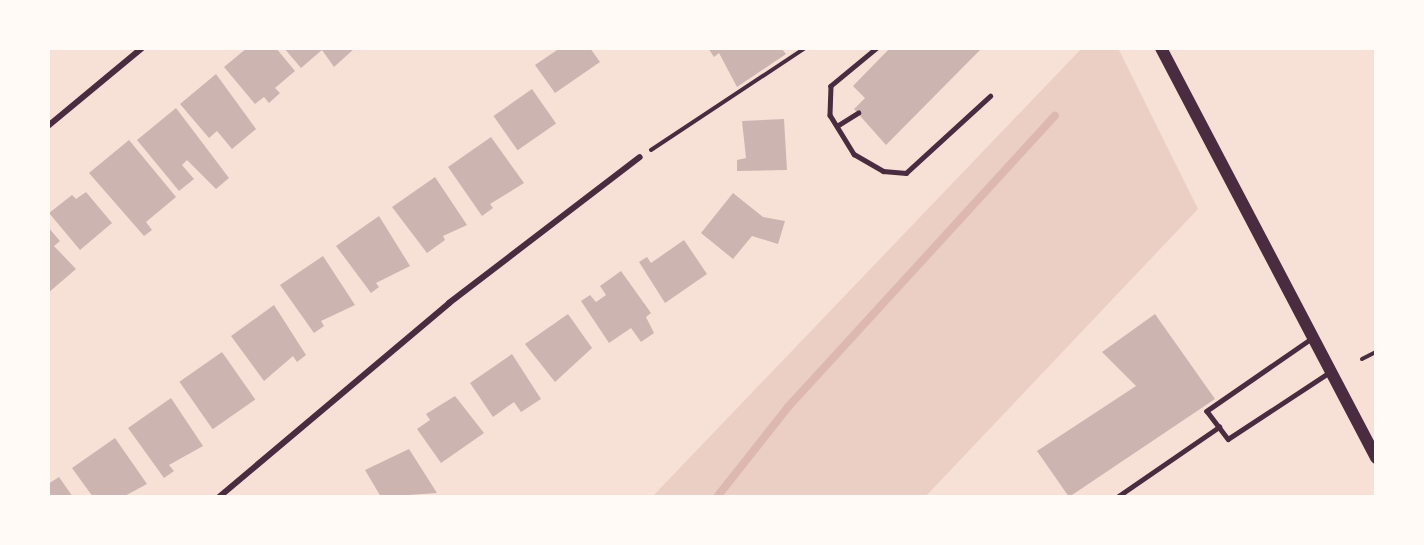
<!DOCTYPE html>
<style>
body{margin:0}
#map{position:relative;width:1424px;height:545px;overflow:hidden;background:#f7e1d7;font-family:Bitter,serif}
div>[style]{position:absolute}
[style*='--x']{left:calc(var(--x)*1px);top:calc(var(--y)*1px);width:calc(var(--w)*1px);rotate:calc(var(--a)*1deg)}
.green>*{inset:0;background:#ebcfc5}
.stream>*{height:8px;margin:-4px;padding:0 4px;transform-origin:4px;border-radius:4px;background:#dcb8b0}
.building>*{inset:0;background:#ccb4b1;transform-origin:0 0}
.path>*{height:4px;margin:-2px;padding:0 2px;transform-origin:2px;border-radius:2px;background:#4a2c40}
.service>*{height:4.5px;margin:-2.25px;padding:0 2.25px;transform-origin:2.25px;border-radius:2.25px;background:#4a2c40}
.minor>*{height:6px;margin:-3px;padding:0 3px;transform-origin:3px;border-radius:3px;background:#4a2c40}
.secondary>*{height:12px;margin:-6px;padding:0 6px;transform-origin:6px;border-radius:6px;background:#4a2c40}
span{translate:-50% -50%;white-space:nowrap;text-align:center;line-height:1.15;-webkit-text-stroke:5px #fffaf5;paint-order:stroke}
.frame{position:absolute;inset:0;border:50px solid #fffaf5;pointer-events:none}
</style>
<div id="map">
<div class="green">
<i style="clip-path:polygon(1082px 48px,1118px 48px,1198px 209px,925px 497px,652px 497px)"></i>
</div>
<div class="stream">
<i style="--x:717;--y:497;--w:115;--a:-51.7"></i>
<i style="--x:788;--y:407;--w:395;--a:-47.5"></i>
</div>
<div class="building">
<i style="clip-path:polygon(247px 48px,276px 48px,295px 71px,275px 88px,280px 93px,269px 103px,264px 97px,255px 104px,224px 67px)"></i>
<i style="clip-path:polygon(284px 48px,355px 48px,334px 67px,322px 50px,301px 68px)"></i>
<i style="clip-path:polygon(560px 48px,590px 48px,600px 62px,555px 93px,535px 65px)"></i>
<i style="clip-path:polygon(708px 48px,781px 48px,786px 54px,737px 87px,719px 53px,714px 57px)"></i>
<i style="clip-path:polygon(890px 48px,982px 48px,886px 145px,854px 109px,865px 98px,853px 86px)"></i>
<i style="clip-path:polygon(216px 74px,256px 129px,232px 149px,217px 131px,209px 138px,180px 104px)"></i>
<i style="left:532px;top:89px;width:42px;height:47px;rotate:55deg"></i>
<i style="clip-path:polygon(176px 108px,229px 178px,216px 189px,187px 160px,182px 165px,194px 179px,179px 191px,137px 140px)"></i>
<i style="clip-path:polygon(784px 119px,787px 170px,737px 171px,737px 160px,746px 158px,742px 121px)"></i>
<i style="clip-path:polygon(491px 137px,524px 183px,490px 204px,493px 208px,482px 216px,448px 167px)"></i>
<i style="clip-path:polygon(129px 140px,176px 197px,146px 222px,152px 230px,144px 236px,89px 173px)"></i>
<i style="clip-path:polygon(435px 177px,467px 225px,443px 236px,445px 240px,427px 253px,392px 207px)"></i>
<i style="clip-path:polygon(86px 192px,112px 223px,80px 250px,49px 213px,72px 195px,76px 199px)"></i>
<i style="clip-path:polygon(733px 193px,763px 217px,785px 221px,778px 244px,752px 236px,733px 259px,701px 233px)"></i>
<i style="clip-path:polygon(379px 216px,410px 266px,376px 283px,379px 287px,371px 293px,336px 246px)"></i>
<i style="clip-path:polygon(48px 227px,60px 241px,54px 246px,76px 269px,48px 293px)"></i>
<i style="clip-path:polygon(684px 240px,707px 274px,665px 303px,639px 262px,647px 257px,651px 263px)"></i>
<i style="clip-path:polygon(323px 256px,355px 305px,321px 321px,324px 326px,314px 333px,280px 285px)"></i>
<i style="clip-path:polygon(621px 271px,651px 313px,646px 317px,654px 333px,641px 342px,631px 328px,609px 343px,581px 301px,590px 295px,596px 302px,606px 295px,600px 286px)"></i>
<i style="clip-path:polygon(274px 305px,306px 355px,297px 362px,293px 356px,264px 381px,231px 336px)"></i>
<i style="clip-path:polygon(568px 314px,592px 348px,555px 382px,525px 344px)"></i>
<i style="clip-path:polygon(1155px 314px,1215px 399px,1069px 497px,1037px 451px,1136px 386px,1102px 352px)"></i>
<i style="left:222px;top:352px;width:58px;height:52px;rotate:55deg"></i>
<i style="clip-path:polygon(512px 354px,541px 399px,521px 412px,514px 402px,493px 417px,470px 383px)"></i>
<i style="clip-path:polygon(455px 396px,484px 433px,441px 463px,417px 429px,430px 420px,426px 414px)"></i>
<i style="clip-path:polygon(171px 398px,203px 446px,169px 465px,174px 471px,164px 478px,128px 428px)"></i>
<i style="clip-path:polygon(115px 438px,147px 484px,123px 497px,93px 497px,72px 468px)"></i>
<i style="clip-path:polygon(409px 449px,437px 493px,381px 497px,365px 470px)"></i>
<i style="clip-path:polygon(59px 477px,73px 497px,48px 497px,48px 484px)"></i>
</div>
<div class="path">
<i style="--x:651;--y:150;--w:185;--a:-33.5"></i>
<i style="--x:1362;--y:359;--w:16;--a:-27"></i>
</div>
<div class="service">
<i style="--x:877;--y:48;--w:60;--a:140.4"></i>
<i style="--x:831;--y:86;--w:29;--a:92"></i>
<i style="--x:830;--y:115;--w:46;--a:58.4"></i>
<i style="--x:854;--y:154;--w:34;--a:30"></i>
<i style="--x:883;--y:171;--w:23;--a:5"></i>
<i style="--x:906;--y:173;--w:114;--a:-42.5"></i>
<i style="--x:837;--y:126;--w:25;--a:-32"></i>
<i style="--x:1313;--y:338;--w:129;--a:145.4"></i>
<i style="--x:1207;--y:411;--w:35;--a:53"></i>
<i style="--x:1228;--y:439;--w:122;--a:-33.3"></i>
<i style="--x:1117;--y:497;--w:124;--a:-34.5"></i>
</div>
<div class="minor">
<i style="--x:48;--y:126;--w:122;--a:-39.7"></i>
<i style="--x:219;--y:497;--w:301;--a:-40.1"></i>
<i style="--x:449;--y:303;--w:240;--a:-37.4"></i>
</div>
<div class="secondary">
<i style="--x:1161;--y:48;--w:463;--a:62.3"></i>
</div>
<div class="frame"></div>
</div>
